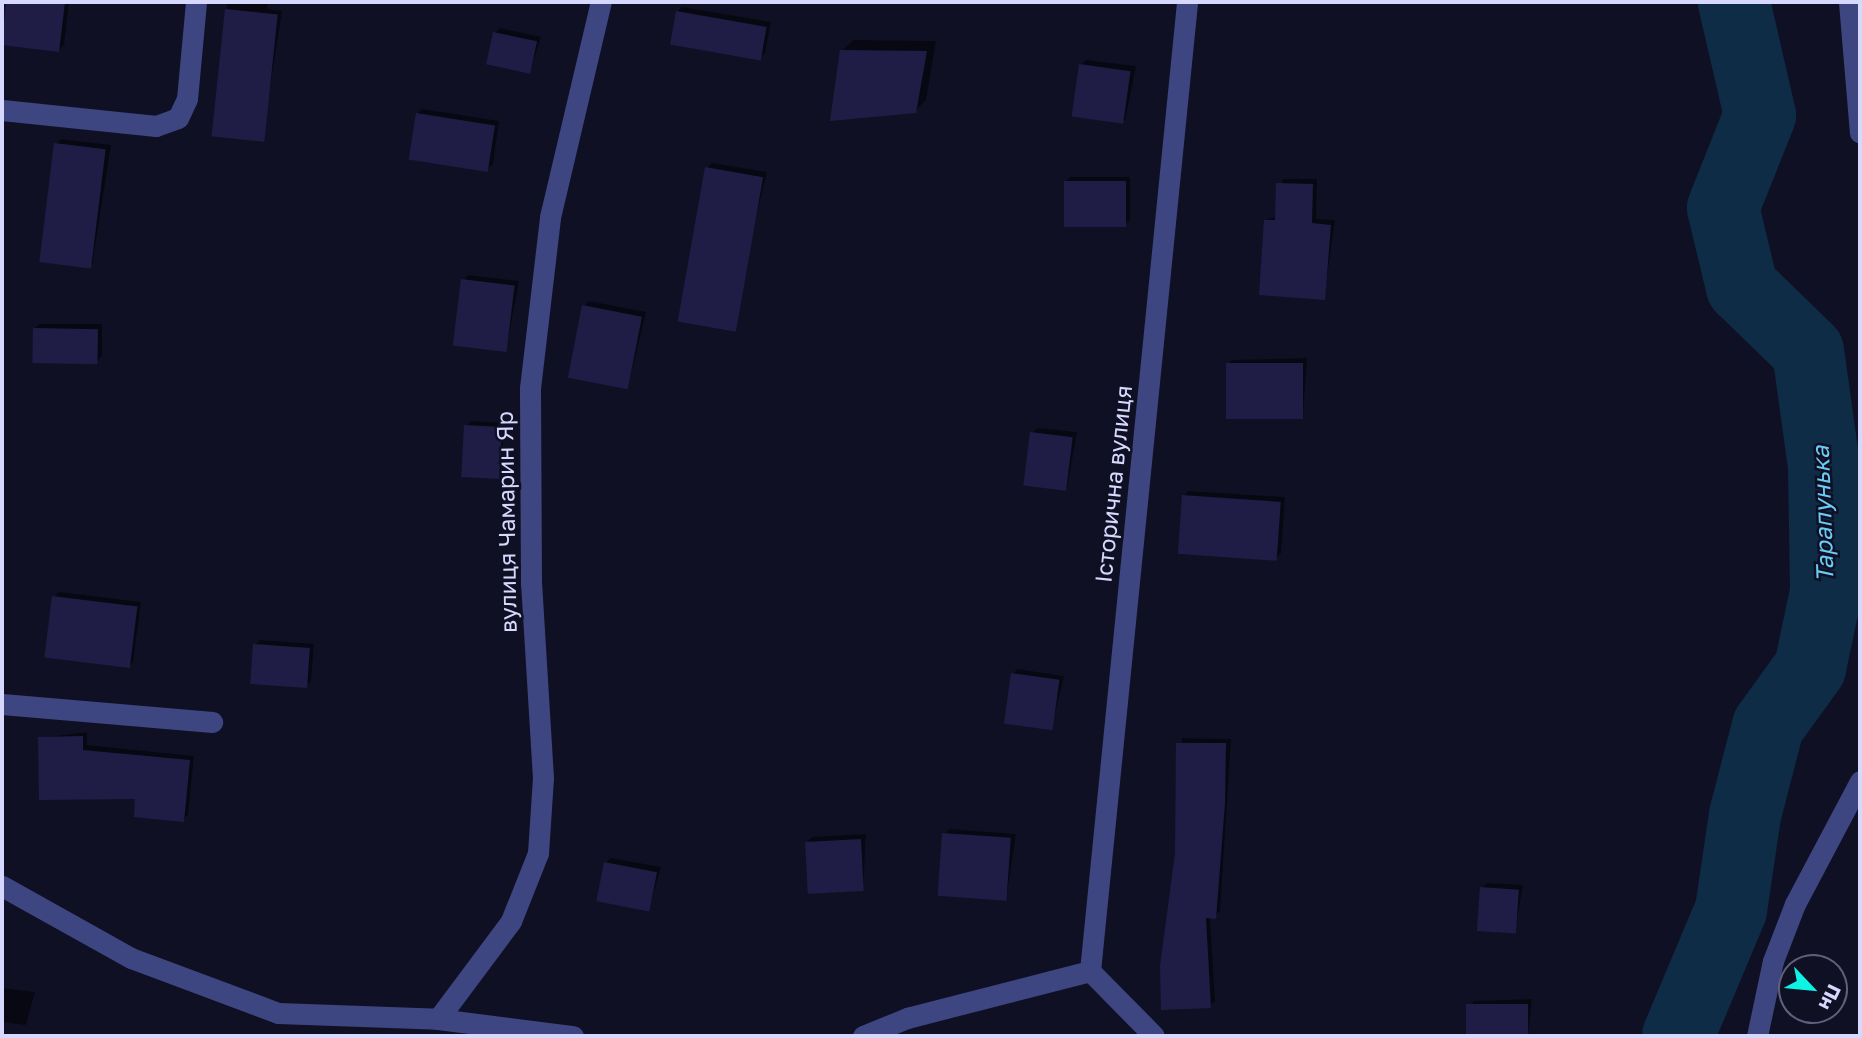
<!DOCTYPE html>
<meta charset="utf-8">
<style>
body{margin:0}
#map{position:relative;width:1862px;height:1038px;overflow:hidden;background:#101025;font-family:"Golos Text",sans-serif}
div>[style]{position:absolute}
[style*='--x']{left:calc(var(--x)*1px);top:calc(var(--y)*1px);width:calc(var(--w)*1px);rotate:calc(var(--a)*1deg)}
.shadow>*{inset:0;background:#0007}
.river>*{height:72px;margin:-36px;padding:0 36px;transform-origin:36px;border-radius:36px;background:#0f2c46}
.building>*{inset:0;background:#1f1d45;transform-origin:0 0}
.minor>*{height:21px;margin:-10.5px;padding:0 10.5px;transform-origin:10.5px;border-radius:10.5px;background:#3e4682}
span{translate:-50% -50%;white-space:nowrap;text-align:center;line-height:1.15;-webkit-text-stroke:5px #101025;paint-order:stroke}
.street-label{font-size:23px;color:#d7d8fd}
.water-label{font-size:24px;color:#6acdf7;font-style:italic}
.frame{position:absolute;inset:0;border:4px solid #d7d8fd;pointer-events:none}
.north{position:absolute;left:1778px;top:954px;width:70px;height:70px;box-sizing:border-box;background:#101025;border:2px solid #60607b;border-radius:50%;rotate:116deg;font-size:19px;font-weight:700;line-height:28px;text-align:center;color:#d7d8fd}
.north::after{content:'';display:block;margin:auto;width:24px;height:32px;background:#0df3e4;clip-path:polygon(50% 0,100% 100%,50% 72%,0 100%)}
</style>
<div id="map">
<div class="shadow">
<i style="clip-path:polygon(8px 2px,69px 2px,64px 45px,59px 50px,3px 44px)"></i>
<i style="clip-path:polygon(227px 2px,268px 2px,267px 9px,282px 11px,262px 140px,217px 136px)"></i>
<i style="clip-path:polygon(682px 7px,771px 22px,765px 53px,760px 58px,677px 12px)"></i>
<i style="clip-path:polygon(500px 28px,541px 37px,530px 72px,495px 33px)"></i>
<i style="clip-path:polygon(853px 40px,936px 41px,926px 100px,915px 111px,842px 51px)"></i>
<i style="clip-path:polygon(1086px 60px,1136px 66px,1125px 121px,1081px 65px)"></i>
<i style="clip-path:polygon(422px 109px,499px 121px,493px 164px,488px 169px,417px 114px)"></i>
<i style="clip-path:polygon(61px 139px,111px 145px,92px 266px,56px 144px)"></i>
<i style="clip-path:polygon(712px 163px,767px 172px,729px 328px,707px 168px)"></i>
<i style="clip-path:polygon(1070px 177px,1130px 177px,1130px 220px,1125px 225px,1065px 182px)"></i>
<i style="clip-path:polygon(1283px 179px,1317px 179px,1316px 219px,1335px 220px,1324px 298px,1266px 220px,1277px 216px)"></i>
<i style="clip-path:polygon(468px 275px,519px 281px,506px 350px,463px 280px)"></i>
<i style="clip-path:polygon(589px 301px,646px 312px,628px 387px,584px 306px)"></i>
<i style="clip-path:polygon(39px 324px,102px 324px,102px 356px,97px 361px,34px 329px)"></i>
<i style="clip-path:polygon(1307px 358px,1303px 417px,1227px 365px,1232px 360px)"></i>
<i style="clip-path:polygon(471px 421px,506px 423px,498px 477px,466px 426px)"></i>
<i style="clip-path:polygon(1037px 428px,1077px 432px,1067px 489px,1032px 433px)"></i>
<i style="clip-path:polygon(1188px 491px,1285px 497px,1281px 553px,1276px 558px,1184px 496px)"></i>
<i style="clip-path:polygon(59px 592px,141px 602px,133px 662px,129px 667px,54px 597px)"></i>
<i style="clip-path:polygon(260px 640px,314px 644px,311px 681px,306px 686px,255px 645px)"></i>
<i style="clip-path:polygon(1017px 669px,1064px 676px,1051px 729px,1013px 674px)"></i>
<i style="clip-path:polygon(87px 732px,87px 745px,194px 756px,188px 815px,183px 820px,137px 798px,40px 738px)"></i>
<i style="clip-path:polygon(1182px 738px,1231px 739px,1220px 912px,1210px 917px,1215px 1001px,1210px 1006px,1176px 854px)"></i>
<i style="clip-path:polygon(949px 829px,1016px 834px,1006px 900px,944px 834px)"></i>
<i style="clip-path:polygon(866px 834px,863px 889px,807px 842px,812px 837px)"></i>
<i style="clip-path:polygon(611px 858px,661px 867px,649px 909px,606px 863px)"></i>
<i style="clip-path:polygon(1487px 883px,1523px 885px,1515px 931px,1482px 888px)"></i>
<i style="clip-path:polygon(2px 988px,35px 992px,26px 1025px,2px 1022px)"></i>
<i style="clip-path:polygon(1532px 999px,1528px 1036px,1469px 1036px,1473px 1001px)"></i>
</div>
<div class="river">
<i style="--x:1678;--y:1036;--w:137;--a:-67.2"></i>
<i style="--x:1731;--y:910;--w:96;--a:-81.6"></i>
<i style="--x:1745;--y:815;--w:92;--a:-75.5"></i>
<i style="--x:1768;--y:726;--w:72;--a:-54.1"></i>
<i style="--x:1810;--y:668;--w:78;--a:-78.1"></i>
<i style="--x:1826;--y:592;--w:126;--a:-90.9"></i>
<i style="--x:1824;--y:466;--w:116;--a:-97.9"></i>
<i style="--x:1808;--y:351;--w:92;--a:-135.9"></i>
<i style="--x:1742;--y:287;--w:81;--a:-103.5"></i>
<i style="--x:1723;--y:208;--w:100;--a:-68.3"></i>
<i style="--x:1760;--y:115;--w:116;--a:-103"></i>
</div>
<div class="building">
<i style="clip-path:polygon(6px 2px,65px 2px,59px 52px,2px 45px)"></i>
<i style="left:225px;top:9px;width:53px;height:128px;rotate:6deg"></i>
<i style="left:676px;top:11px;width:92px;height:34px;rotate:10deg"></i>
<i style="left:493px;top:32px;width:45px;height:33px;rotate:12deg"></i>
<i style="clip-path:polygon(840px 50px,927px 51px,916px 113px,830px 121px)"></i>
<i style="left:1079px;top:64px;width:52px;height:53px;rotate:8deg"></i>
<i style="left:416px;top:113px;width:80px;height:47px;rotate:9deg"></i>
<i style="left:54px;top:143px;width:52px;height:120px;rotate:7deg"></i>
<i style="left:705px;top:167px;width:59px;height:157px;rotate:10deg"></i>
<i style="left:1064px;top:181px;width:62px;height:46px"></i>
<i style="clip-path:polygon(1276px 183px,1313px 184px,1312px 223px,1331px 225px,1325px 300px,1259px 295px,1264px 220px,1275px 220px)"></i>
<i style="left:461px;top:279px;width:54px;height:67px;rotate:7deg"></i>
<i style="left:582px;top:305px;width:61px;height:74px;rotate:11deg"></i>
<i style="left:33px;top:328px;width:65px;height:35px;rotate:1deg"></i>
<i style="left:1303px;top:363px;width:56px;height:77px;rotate:90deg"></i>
<i style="left:464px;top:425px;width:38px;height:52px;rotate:3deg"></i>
<i style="left:1030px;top:432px;width:43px;height:54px;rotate:7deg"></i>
<i style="left:1182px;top:495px;width:99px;height:59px;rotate:4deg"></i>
<i style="left:52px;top:596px;width:86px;height:62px;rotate:7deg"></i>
<i style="left:253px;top:644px;width:57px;height:40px;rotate:4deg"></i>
<i style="left:1011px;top:673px;width:49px;height:51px;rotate:8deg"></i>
<i style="clip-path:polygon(83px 736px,83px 750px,190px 760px,184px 822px,134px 817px,135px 799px,39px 800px,38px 737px)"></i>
<i style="clip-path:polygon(1176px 743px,1226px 743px,1225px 803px,1216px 919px,1206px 918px,1211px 1008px,1161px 1010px,1160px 966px,1175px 854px)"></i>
<i style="left:942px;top:833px;width:69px;height:63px;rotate:4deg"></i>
<i style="left:861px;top:839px;width:52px;height:56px;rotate:87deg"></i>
<i style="left:604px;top:862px;width:54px;height:40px;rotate:11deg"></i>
<i style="left:1480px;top:887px;width:39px;height:44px;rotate:4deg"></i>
<i style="left:1528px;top:1004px;width:32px;height:62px;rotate:90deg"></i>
</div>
<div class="minor">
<i style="--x:1849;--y:2;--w:131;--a:85.2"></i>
<i style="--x:2;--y:110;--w:155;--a:5.9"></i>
<i style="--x:156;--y:126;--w:23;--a:-20"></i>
<i style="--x:178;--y:118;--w:21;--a:-65"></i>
<i style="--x:187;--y:99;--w:97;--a:-84.7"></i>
<i style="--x:2;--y:704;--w:211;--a:4.9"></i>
<i style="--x:2;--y:886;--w:148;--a:29.2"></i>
<i style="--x:131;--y:958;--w:157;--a:20.5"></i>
<i style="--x:278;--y:1013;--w:160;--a:2.1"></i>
<i style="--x:438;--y:1019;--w:136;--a:7.2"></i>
<i style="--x:1090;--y:971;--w:974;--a:-84.28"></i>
<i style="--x:1090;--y:971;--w:91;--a:45.4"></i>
<i style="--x:438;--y:1019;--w:122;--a:-53.3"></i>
<i style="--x:511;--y:921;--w:73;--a:-68.3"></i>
<i style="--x:538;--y:853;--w:75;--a:-86.2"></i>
<i style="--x:543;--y:778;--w:194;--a:-93.5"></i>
<i style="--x:531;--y:584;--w:196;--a:-90.3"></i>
<i style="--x:530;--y:388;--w:172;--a:-83.3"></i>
<i style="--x:550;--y:217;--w:221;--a:-76.7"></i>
<i style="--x:863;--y:1036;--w:48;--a:-22.2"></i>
<i style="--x:907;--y:1018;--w:189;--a:-14.4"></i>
<i style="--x:1757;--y:1036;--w:77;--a:-78"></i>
<i style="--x:1773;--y:961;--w:61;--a:-68.9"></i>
<i style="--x:1795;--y:904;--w:139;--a:-62.1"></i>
</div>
<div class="street-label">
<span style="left:1113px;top:484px;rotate:-84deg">Історична вулиця</span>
<span style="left:506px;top:522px;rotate:-91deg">вулиця Чамарин Яр</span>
</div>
<div class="water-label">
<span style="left:1822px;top:514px;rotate:-92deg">Тарапунька</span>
</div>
<div class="frame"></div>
<div class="north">Пн</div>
</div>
